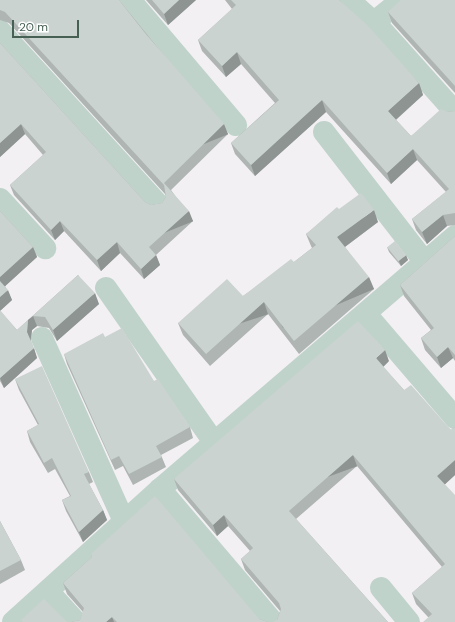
<!DOCTYPE html>
<style>
body{margin:0}
#map{position:relative;width:455px;height:622px;overflow:hidden;background:#f3f0f3;font-family:"DM Sans",sans-serif}
div>[style]{position:absolute}
[style*='--x']{left:calc(var(--x)*1px);top:calc(var(--y)*1px);width:calc(var(--w)*1px);rotate:calc(var(--a)*1deg)}
.minor>*{height:22px;margin:-11px;padding:0 11px;transform-origin:11px;border-radius:11px;background:#c0d3cb}
.wall>*{inset:0;background:#aeb5b3}
.shaded-wall>*{inset:0;background:#8d9492;transform-origin:0 0}
.building>*{inset:0;background:#cad3d0;transform-origin:0 0}
span{translate:-50% -50%;white-space:nowrap;text-align:center;line-height:1.15;-webkit-text-stroke:4px #fff;paint-order:stroke}
.scale{position:absolute;left:12px;top:20px;width:67px;height:18px;box-sizing:border-box;border:2px solid #476054;border-top:0;padding-left:5px;font-size:12px;line-height:14px;white-space:nowrap;color:#476054;-webkit-text-stroke:3px #fff;paint-order:stroke}
</style>
<div id="map">
<div class="minor">
<i style="--x:130;--y:0;--w:164;--a:49.7"></i>
<i style="--x:349;--y:0;--w:42;--a:42.1"></i>
<i style="--x:380;--y:28;--w:113;--a:48.2"></i>
<i style="--x:373;--y:23;--w:36;--a:-39"></i>
<i style="--x:0;--y:31;--w:234;--a:47.6"></i>
<i style="--x:324;--y:132;--w:163;--a:52.2"></i>
<i style="--x:0;--y:199;--w:67;--a:47.4"></i>
<i style="--x:106;--y:288;--w:188;--a:55"></i>
<i style="--x:366;--y:314;--w:137;--a:49.4"></i>
<i style="--x:42;--y:338;--w:201;--a:65.9"></i>
<i style="--x:160;--y:489;--w:175;--a:49.6"></i>
<i style="--x:381;--y:588;--w:44;--a:50.5"></i>
<i style="--x:48;--y:591;--w:42;--a:47.9"></i>
<i style="--x:13;--y:622;--w:198;--a:-42.1"></i>
<i style="--x:160;--y:489;--w:389;--a:-40.6"></i>
</div>
<div class="wall">
<i style="clip-path:polygon(0 0,119px 0,228px 134px,171px 190px,193px 221px,156px 255px,160px 265px,144px 279px,120px 253px,101px 271px,64px 231px,55px 240px,14px 195px,10px 185px,43px 155px,25px 134px,0 157px,0 43px,145px 202px,151px 205px,162px 203px,166px 197px,165px 194px,9px 23px,0 20px)"></i>
<i style="clip-path:polygon(146px 0,196px 0,168px 25px)"></i>
<i style="clip-path:polygon(225px 0,339px 0,419px 83px,423px 95px,396px 120px,411px 136px,447px 112px,455px 111px,455px 225px,447px 226px,427px 244px,416px 230px,412px 219px,446px 192px,417px 160px,391px 184px,326px 112px,255px 176px,235px 154px,231px 143px,275px 103px,241px 64px,226px 77px,202px 51px,198px 40px,232px 9px)"></i>
<i style="clip-path:polygon(455px 0,455px 93px,392px 23px,388px 12px)"></i>
<i style="clip-path:polygon(339px 209px,378px 222px,345px 247px,374px 289px,299px 354px,268px 314px,210px 366px,183px 335px,178px 323px,243px 296px,294px 262px,312px 248px,311px 246px,306px 234px)"></i>
<i style="clip-path:polygon(0 211px,33px 247px,37px 257px,5px 286px,12px 300px,0 311px,17px 330px,78px 275px,99px 304px,57px 341px,49px 328px,37px 326px,32px 330px,31px 341px,37px 358px,4px 388px,0 381px)"></i>
<i style="clip-path:polygon(455px 236px,455px 361px,453px 358px,441px 368px,425px 350px,421px 338px,431px 330px,404px 296px,400px 285px)"></i>
<i style="clip-path:polygon(387px 247px,408px 260px,401px 266px,389px 252px)"></i>
<i style="clip-path:polygon(64px 354px,154px 381px,190px 427px,193px 438px,161px 455px,166px 467px,133px 485px,123px 466px,115px 470px,67px 364px)"></i>
<i style="clip-path:polygon(389px 361px,383px 367px,404px 390px,451px 430px,455px 427px,455px 475px,445px 484px,455px 622px,428px 617px,416px 604px,412px 593px,442px 567px,357px 466px,296px 519px,388px 622px,277px 620px,280px 611px,245px 570px,241px 559px,250px 551px,228px 526px,217px 536px,178px 490px,174px 479px)"></i>
<i style="clip-path:polygon(15px 379px,89px 472px,93px 482px,89px 484px,103px 510px,107px 520px,83px 542px,66px 511px,62px 500px,70px 496px,55px 469px,48px 473px,30px 442px,27px 431px,38px 425px,19px 390px)"></i>
<i style="clip-path:polygon(0 521px,21px 560px,25px 570px,0 584px)"></i>
<i style="clip-path:polygon(91px 554px,259px 619px,268px 622px,71px 622px,80px 620px,83px 612px,67px 594px,63px 583px,92px 557px)"></i>
</div>
<div class="shaded-wall">
<i style="clip-path:polygon(179px 0,196px 0,168px 25px,164px 14px)"></i>
<i style="clip-path:polygon(237px 52px,241px 64px,226px 77px,222px 66px)"></i>
<i style="clip-path:polygon(419px 83px,423px 95px,392px 123px,388px 111px)"></i>
<i style="clip-path:polygon(322px 100px,326px 112px,255px 176px,251px 165px)"></i>
<i style="clip-path:polygon(21px 124px,25px 134px,0 157px,0 143px)"></i>
<i style="left:224px;top:124px;width:11px;height:84px;rotate:68deg"></i>
<i style="clip-path:polygon(413px 149px,417px 160px,391px 184px,387px 173px)"></i>
<i style="clip-path:polygon(374px 210px,378px 222px,342px 249px,337px 237px)"></i>
<i style="left:189px;top:211px;width:11px;height:54px;rotate:68deg"></i>
<i style="clip-path:polygon(443px 215px,447px 226px,427px 244px,422px 232px)"></i>
<i style="clip-path:polygon(60px 221px,64px 231px,55px 240px,51px 230px)"></i>
<i style="clip-path:polygon(117px 242px,120px 253px,101px 271px,97px 260px)"></i>
<i style="clip-path:polygon(33px 247px,37px 257px,2px 289px,0 284px,0 277px)"></i>
<i style="clip-path:polygon(156px 255px,160px 265px,144px 279px,141px 269px)"></i>
<i style="clip-path:polygon(406px 255px,408px 260px,401px 266px,399px 261px)"></i>
<i style="left:369px;top:277px;width:13px;height:99px;rotate:67deg"></i>
<i style="clip-path:polygon(8px 290px,12px 300px,0 311px,0 297px)"></i>
<i style="clip-path:polygon(95px 293px,99px 304px,57px 341px,53px 330px)"></i>
<i style="left:264px;top:302px;width:13px;height:78px;rotate:72deg"></i>
<i style="clip-path:polygon(33px 316px,37px 326px,32px 330px,30px 343px,27px 332px,28px 320px)"></i>
<i style="clip-path:polygon(448px 347px,453px 358px,441px 368px,437px 357px)"></i>
<i style="clip-path:polygon(34px 348px,37px 358px,4px 388px,0 378px)"></i>
<i style="clip-path:polygon(385px 350px,389px 361px,380px 370px,376px 358px)"></i>
<i style="left:353px;top:455px;width:12px;height:85px;rotate:70deg"></i>
<i style="clip-path:polygon(455px 460px,455px 475px,441px 488px,437px 476px)"></i>
<i style="clip-path:polygon(103px 510px,107px 520px,83px 542px,79px 532px)"></i>
<i style="clip-path:polygon(224px 515px,228px 526px,217px 536px,213px 525px)"></i>
<i style="clip-path:polygon(112px 617px,114px 622px,106px 622px)"></i>
</div>
<div class="building">
<i style="clip-path:polygon(0 0,119px 0,145px 33px,224px 124px,164px 183px,189px 211px,149px 247px,156px 255px,141px 269px,117px 242px,97px 260px,60px 221px,51px 230px,10px 185px,46px 152px,21px 124px,0 143px,0 43px,145px 202px,151px 205px,162px 203px,166px 197px,164px 185px,5px 12px,0 10px)"></i>
<i style="clip-path:polygon(152px 0,179px 0,164px 14px)"></i>
<i style="clip-path:polygon(231px 0,339px 0,367px 25px,419px 83px,388px 111px,411px 136px,441px 109px,447px 112px,455px 111px,455px 213px,443px 215px,422px 232px,412px 219px,449px 189px,413px 149px,387px 173px,322px 100px,251px 165px,231px 143px,279px 100px,237px 52px,222px 66px,198px 40px,236px 5px)"></i>
<i style="clip-path:polygon(401px 0,455px 0,455px 86px,388px 12px)"></i>
<i style="clip-path:polygon(361px 193px,374px 210px,337px 237px,369px 277px,294px 341px,264px 302px,206px 354px,178px 323px,227px 279px,243px 296px,291px 259px,294px 262px,316px 245px,306px 234px,337px 207px,339px 209px)"></i>
<i style="clip-path:polygon(0 211px,33px 247px,0 277px)"></i>
<i style="clip-path:polygon(455px 236px,455px 355px,448px 347px,437px 357px,421px 338px,434px 328px,400px 285px)"></i>
<i style="left:395px;top:241px;width:18px;height:10px;rotate:52deg"></i>
<i style="clip-path:polygon(78px 275px,95px 293px,53px 330px,45px 317px,33px 316px,28px 320px,27px 332px,34px 348px,0 378px,0 310px,17px 330px)"></i>
<i style="clip-path:polygon(0 281px,8px 290px,0 297px)"></i>
<i style="clip-path:polygon(358px 321px,385px 350px,376px 358px,404px 390px,411px 385px,451px 430px,455px 427px,455px 460px,437px 476px,455px 495px,455px 622px,423px 622px,432px 614px,412px 593px,445px 564px,353px 455px,289px 511px,388px 622px,273px 622px,277px 620px,281px 609px,279px 603px,241px 559px,253px 548px,224px 515px,213px 525px,174px 479px)"></i>
<i style="clip-path:polygon(122px 328px,154px 381px,158px 379px,190px 427px,156px 446px,162px 457px,129px 474px,119px 456px,111px 460px,64px 354px,103px 333px,105px 337px)"></i>
<i style="clip-path:polygon(42px 366px,89px 472px,84px 474px,103px 510px,79px 532px,62px 500px,71px 496px,52px 458px,44px 463px,27px 431px,39px 424px,15px 379px)"></i>
<i style="clip-path:polygon(155px 496px,259px 619px,268px 622px,117px 622px,112px 617px,106px 622px,71px 622px,80px 620px,84px 608px,63px 583px,92px 557px,91px 554px)"></i>
<i style="clip-path:polygon(0 521px,21px 560px,0 571px)"></i>
<i style="clip-path:polygon(44px 599px,67px 622px,23px 622px,21px 620px)"></i>
</div>
<div class="scale">20 m</div>
</div>
